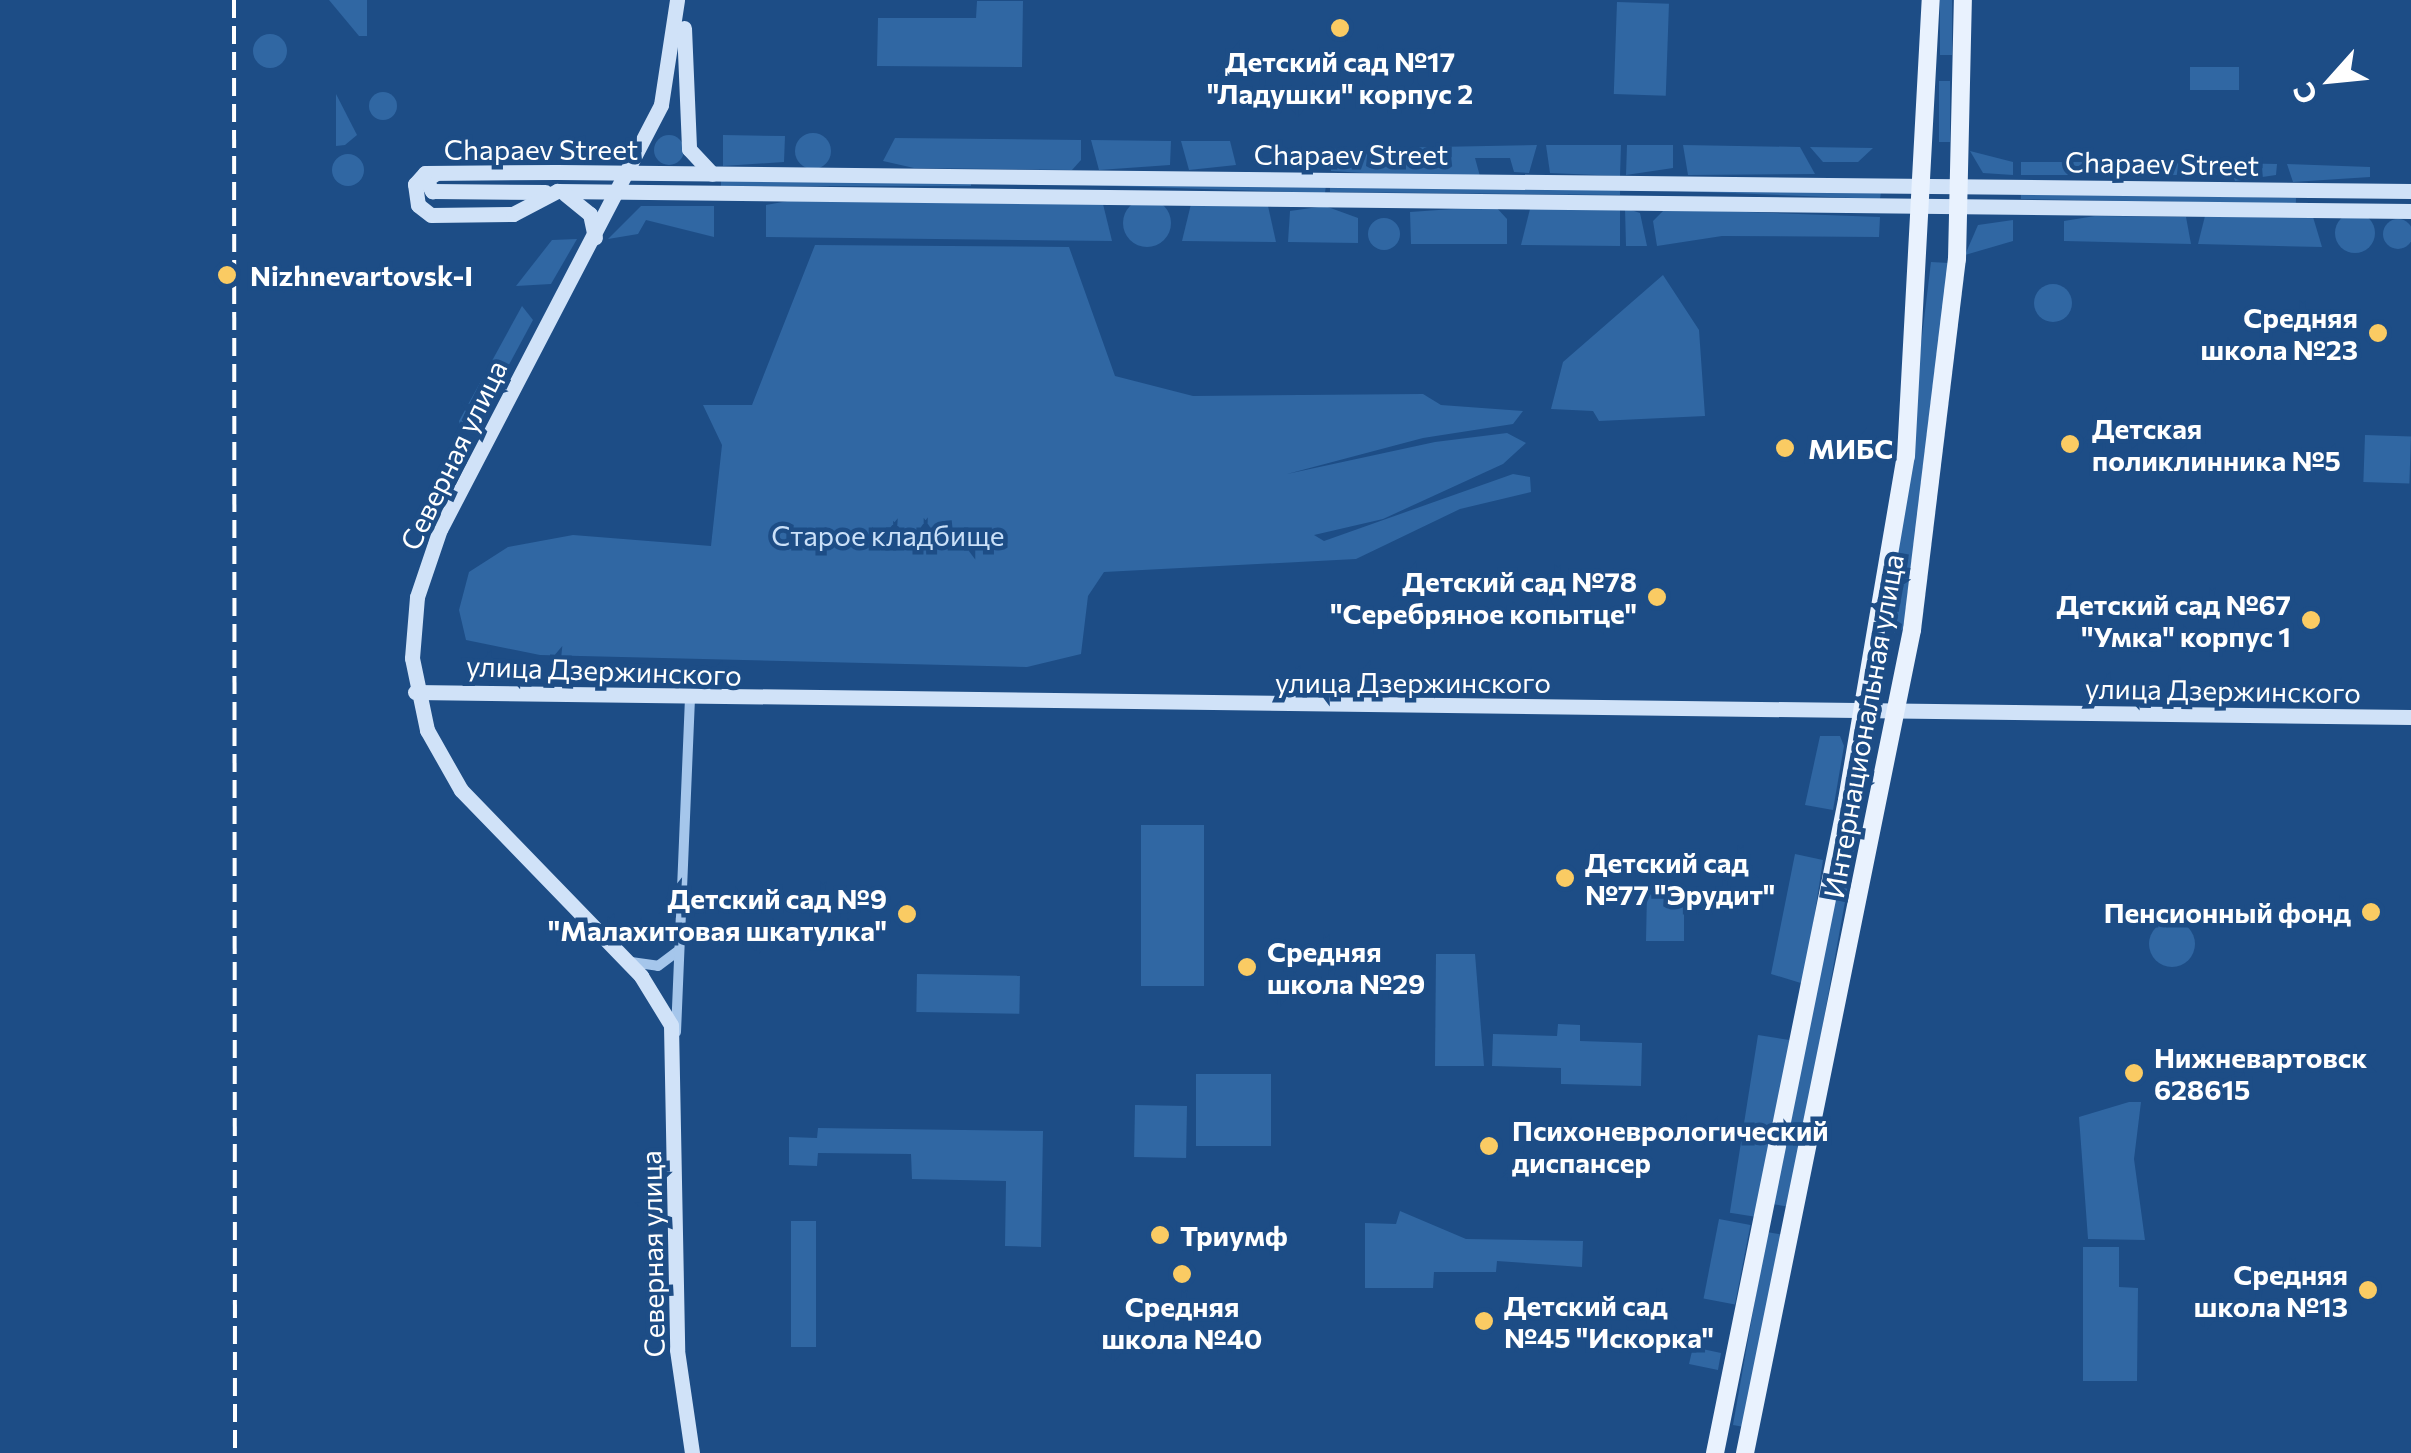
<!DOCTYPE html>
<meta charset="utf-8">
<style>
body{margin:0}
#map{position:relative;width:2411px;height:1453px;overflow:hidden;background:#1d4d86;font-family:Commissioner,sans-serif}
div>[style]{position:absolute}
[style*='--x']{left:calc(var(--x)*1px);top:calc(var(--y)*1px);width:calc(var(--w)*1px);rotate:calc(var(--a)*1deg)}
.green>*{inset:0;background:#3067a3;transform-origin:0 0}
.round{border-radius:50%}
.street>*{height:10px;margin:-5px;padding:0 5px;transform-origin:5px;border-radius:5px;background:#a5c6eb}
.secondary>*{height:15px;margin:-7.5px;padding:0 7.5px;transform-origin:7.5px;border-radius:7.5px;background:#d0e2f8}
.primary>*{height:18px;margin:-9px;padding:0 9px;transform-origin:9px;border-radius:9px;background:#e9f2fe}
.rail>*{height:4px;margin-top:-2px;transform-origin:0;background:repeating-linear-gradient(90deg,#fff 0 18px,transparent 0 26px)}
.dots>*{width:28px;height:28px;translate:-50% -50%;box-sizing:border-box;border:5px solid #1d4d86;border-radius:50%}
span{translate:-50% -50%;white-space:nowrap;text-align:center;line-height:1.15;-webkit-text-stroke:9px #1d4d86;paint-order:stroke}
.poi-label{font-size:28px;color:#fff;font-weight:700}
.left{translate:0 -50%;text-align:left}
.right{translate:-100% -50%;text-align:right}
.street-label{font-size:28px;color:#fff}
.park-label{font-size:28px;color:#cae0f8}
.north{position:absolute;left:2281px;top:30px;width:100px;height:100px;-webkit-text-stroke:8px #1d4d86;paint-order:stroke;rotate:243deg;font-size:28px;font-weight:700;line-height:40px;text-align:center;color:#fff}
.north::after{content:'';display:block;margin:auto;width:35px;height:45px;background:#fff;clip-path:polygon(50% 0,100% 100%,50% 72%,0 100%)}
</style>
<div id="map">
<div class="green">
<i style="clip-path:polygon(329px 0,367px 0,367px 36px,359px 36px)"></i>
<i style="left:1940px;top:0;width:12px;height:55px"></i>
<i style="clip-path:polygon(977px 1px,1023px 1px,1022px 67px,877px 66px,878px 18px,976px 18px)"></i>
<i style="left:1617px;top:2px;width:52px;height:92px;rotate:2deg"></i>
<i class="round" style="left:253px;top:34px;width:34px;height:34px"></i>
<i style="left:2190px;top:67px;width:49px;height:23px"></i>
<i style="left:1939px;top:81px;width:11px;height:61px"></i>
<i class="round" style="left:369px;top:92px;width:28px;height:28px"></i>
<i style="clip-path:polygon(336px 94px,357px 135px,345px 145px,336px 146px)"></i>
<i class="round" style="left:795px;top:133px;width:36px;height:36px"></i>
<i style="clip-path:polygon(723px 135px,785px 136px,784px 162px,723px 166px)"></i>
<i class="round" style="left:654px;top:135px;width:30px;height:30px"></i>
<i style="clip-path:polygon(895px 138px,1081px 140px,1081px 160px,1072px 170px,914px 168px,883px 161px)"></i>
<i style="clip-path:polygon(1091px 140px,1171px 141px,1170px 165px,1099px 170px)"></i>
<i style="clip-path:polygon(1181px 141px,1230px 141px,1236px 165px,1189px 170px)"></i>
<i style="clip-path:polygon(1537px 145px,1529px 173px,1514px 172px,1510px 158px,1475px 158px,1481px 180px,1331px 171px,1331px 149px)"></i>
<i style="clip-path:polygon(1546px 145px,1621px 145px,1620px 176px,1550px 173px)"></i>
<i style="clip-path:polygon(1627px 145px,1673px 145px,1673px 168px,1626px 175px)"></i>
<i style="clip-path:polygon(1683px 145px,1800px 147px,1815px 174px,1688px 175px)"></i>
<i style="clip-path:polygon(1810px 147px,1873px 148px,1858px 162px,1823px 162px)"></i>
<i style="clip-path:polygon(1970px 151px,2013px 162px,2013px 175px,1983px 173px)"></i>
<i class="round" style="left:332px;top:154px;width:32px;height:32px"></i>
<i style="left:2021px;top:162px;width:197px;height:13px"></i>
<i style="clip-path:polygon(2229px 163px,2277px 164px,2276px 175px,2235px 181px)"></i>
<i style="clip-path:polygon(2287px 164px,2370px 167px,2370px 177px,2293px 182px)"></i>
<i style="left:721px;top:180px;width:250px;height:6px"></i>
<i style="clip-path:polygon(991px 182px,1326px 185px,1325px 193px)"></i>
<i style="clip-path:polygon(1330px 185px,1620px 189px,1620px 195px,1330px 192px)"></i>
<i style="clip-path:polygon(1627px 189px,1881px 192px,1880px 199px)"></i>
<i style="left:2021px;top:193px;width:275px;height:6px;rotate:1deg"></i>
<i class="round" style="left:1123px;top:199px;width:48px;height:48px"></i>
<i style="clip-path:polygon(788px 201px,1103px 204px,1112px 241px,766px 237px,766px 205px)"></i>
<i style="clip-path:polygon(1191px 204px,1268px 206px,1276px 242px,1182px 241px)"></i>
<i style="clip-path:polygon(641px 206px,714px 206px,714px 237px,646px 220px,638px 234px,608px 239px)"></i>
<i style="clip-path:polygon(1325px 206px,1358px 218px,1358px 243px,1288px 242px,1290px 211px)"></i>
<i style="clip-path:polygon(1495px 206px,1507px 219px,1507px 244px,1411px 244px,1410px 212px)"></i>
<i style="clip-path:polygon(1620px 208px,1620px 246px,1521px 245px,1530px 209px)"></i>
<i style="clip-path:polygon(1625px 208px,1640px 213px,1647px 246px,1626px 246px)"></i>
<i style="clip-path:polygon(1665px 209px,1880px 217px,1879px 237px,1722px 236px,1657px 246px,1653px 221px)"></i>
<i class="round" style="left:2335px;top:213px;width:40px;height:40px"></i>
<i style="clip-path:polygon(2095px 216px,2186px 217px,2191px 244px,2064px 241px,2064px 221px)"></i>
<i style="clip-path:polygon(2205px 216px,2313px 217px,2322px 247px,2198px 244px)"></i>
<i class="round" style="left:1368px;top:218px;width:32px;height:32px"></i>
<i class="round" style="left:2383px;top:219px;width:30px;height:30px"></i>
<i style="clip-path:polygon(2013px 220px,2013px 241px,1965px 255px,1978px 225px)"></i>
<i style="clip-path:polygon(577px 239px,551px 284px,516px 286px,552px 240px)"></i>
<i style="clip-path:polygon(815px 245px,1069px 247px,1115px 376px,1193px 396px,1423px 394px,1441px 405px,1523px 411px,1513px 424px,1423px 438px,1287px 474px,1435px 442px,1507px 433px,1526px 443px,1503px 464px,1383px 519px,1314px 535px,1324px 541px,1513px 474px,1530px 477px,1531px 492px,1460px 509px,1356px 559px,1104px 572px,1088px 596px,1081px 654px,1027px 667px,540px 655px,466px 640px,459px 610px,469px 572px,508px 547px,573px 535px,711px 546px,722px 445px,703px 405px,752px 405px)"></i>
<i style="clip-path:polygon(1931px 262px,1949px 263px,1904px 629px,1895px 633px,1887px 626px)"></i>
<i style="clip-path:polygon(1663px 275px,1699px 330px,1705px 416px,1599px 421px,1593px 411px,1551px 409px,1563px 362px)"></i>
<i class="round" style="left:2034px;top:284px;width:38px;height:38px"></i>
<i style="clip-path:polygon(522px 306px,533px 320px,475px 428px,462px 431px,459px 421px)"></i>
<i style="left:2365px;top:435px;width:46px;height:47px;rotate:2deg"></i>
<i style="clip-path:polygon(1820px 736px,1840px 736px,1844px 746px,1833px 810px,1805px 805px)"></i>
<i style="clip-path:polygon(1864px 796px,1790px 1207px,1772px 1204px,1854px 803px)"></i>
<i style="left:1141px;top:825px;width:63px;height:161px"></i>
<i style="clip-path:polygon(1795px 854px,1823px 860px,1804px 984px,1771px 974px)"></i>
<i style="clip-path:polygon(1647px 892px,1669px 892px,1669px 906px,1684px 906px,1684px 941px,1646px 941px)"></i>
<i class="round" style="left:2149px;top:921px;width:46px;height:46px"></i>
<i style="clip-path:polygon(1436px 954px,1475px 954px,1484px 1066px,1435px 1066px)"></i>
<i style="left:917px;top:974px;width:103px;height:38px;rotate:1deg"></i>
<i style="clip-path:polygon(1558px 1024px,1580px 1025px,1580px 1041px,1642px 1043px,1641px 1086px,1561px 1084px,1561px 1068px,1492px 1066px,1493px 1034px,1557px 1036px)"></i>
<i style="left:1758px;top:1035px;width:32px;height:180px;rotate:9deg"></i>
<i style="left:1196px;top:1074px;width:75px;height:72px"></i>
<i style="clip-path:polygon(2129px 1102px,2141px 1102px,2134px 1159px,2145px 1240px,2088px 1239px,2079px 1117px)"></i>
<i style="left:1135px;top:1105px;width:52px;height:52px;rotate:1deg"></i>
<i style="clip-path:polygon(818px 1128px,1043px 1131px,1041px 1247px,1005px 1246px,1006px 1181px,912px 1179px,911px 1154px,818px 1153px,817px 1166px,789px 1165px,789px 1137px,817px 1138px)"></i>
<i style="clip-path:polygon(1400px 1211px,1466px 1239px,1583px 1241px,1582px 1267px,1497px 1261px,1496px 1272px,1434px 1272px,1433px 1288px,1365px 1288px,1365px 1223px,1396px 1224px)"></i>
<i style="left:1719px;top:1219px;width:32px;height:81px;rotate:11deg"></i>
<i style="left:791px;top:1221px;width:25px;height:126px"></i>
<i style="left:1767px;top:1232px;width:17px;height:196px;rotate:10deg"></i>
<i style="clip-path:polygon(2083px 1247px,2119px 1247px,2119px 1287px,2138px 1288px,2137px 1381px,2083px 1381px)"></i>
<i style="clip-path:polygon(1693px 1347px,1721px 1353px,1711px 1409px,1718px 1370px,1689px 1364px)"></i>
</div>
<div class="street">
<i style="--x:631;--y:962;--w:27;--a:8"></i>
<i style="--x:658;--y:966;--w:25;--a:-37"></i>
<i style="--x:676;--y:1032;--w:334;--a:-87.6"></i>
</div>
<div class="secondary">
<i style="--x:677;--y:0;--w:106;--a:98.7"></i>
<i style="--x:661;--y:105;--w:478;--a:117.5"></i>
<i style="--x:440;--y:529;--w:72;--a:108.7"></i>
<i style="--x:417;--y:597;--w:61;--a:94.7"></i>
<i style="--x:412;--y:658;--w:74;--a:78.2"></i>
<i style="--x:427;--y:730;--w:69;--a:60.5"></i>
<i style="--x:461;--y:790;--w:259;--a:45.9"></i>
<i style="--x:641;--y:976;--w:57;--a:58.5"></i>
<i style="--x:671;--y:1025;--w:325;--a:88.9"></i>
<i style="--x:677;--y:1350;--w:104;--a:81.7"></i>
<i style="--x:684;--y:28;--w:121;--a:87.6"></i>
<i style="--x:689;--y:149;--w:34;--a:47"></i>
<i style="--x:436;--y:173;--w:12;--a:145"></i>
<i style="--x:426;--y:180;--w:13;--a:61"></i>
<i style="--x:432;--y:191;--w:113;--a:0.5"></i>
<i style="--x:2411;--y:191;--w:1854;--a:-179.41"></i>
<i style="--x:557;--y:172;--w:132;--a:179.6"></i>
<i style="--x:425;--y:173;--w:15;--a:132"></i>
<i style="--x:415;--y:184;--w:21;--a:82"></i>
<i style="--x:418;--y:205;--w:16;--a:38"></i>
<i style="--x:431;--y:215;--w:82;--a:-0.7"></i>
<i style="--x:513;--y:214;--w:50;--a:-27.6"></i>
<i style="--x:557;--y:191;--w:1854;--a:0.62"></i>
<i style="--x:565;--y:194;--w:32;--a:39"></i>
<i style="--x:590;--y:214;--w:24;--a:78"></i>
<i style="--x:415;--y:692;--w:1996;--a:0.72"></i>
</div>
<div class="primary">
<i style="--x:1715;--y:1453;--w:666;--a:-78.57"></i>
<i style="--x:1847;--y:800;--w:349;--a:-80.3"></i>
<i style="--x:1906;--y:456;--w:457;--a:-86.9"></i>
<i style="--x:1745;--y:1453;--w:840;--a:-78.53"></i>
<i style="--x:1912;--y:630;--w:374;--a:-83.1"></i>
<i style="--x:1957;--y:259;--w:259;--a:-88.7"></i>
</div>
<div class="rail">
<i style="--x:234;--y:0;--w:1453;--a:89.96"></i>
</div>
<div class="dots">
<i style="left:1340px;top:28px;background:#facb63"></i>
<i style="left:227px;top:275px;background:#facb63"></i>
<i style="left:2378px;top:333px;background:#facb63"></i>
<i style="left:2070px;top:444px;background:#facb63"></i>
<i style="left:1785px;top:448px;background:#facb63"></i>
<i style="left:1657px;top:597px;background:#facb63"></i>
<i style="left:2311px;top:620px;background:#facb63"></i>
<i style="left:1565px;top:878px;background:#facb63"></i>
<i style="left:2371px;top:912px;background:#facb63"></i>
<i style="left:907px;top:914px;background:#facb63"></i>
<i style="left:1247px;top:967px;background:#facb63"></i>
<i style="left:2134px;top:1073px;background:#facb63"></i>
<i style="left:1489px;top:1146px;background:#facb63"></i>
<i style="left:1160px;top:1235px;background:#facb63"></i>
<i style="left:1182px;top:1274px;background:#facb63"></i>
<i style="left:2368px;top:1290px;background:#facb63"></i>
<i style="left:1484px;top:1321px;background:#facb63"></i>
</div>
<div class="poi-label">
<span style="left:1340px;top:77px">Детский сад №17<br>"Ладушки" корпус 2</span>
<span class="left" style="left:250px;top:275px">Nizhnevartovsk-I</span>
<span class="right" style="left:2358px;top:333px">Средняя<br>школа №23</span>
<span class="left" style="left:2092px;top:444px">Детская<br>поликлинника №5</span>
<span class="left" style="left:1808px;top:448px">МИБС</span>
<span class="right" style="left:1637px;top:597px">Детский сад №78<br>"Серебряное копытце"</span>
<span class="right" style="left:2291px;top:620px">Детский сад №67<br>"Умка" корпус 1</span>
<span class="left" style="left:1585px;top:878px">Детский сад<br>№77 "Эрудит"</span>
<span class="right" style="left:887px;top:914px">Детский сад №9<br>"Малахитовая шкатулка"</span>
<span class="right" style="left:2351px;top:912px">Пенсионный фонд</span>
<span class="left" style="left:1267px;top:967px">Средняя<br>школа №29</span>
<span class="left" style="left:2154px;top:1073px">Нижневартовск<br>628615</span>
<span class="left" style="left:1512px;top:1146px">Психоневрологический<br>диспансер</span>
<span class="left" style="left:1180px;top:1235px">Триумф</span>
<span class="right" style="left:2348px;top:1290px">Средняя<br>школа №13</span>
<span class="left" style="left:1504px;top:1321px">Детский сад<br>№45 "Искорка"</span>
<span style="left:1182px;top:1322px">Средняя<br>школа №40</span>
</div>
<div class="street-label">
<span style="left:541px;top:149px">Chapaev Street</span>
<span style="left:1351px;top:154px">Chapaev Street</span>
<span style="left:2162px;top:163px;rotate:1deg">Chapaev Street</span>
<span style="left:453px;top:455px;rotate:-64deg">Северная улица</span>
<span style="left:604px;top:670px;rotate:2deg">улица Дзержинского</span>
<span style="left:1413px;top:682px">улица Дзержинского</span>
<span style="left:2223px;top:690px;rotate:1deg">улица Дзержинского</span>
<span style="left:1863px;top:726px;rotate:-80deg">Интернациональная улица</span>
<span style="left:652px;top:1254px;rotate:-91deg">Северная улица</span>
</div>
<div class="park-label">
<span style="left:888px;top:535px">Старое кладбище</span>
</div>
<div class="north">С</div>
</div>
